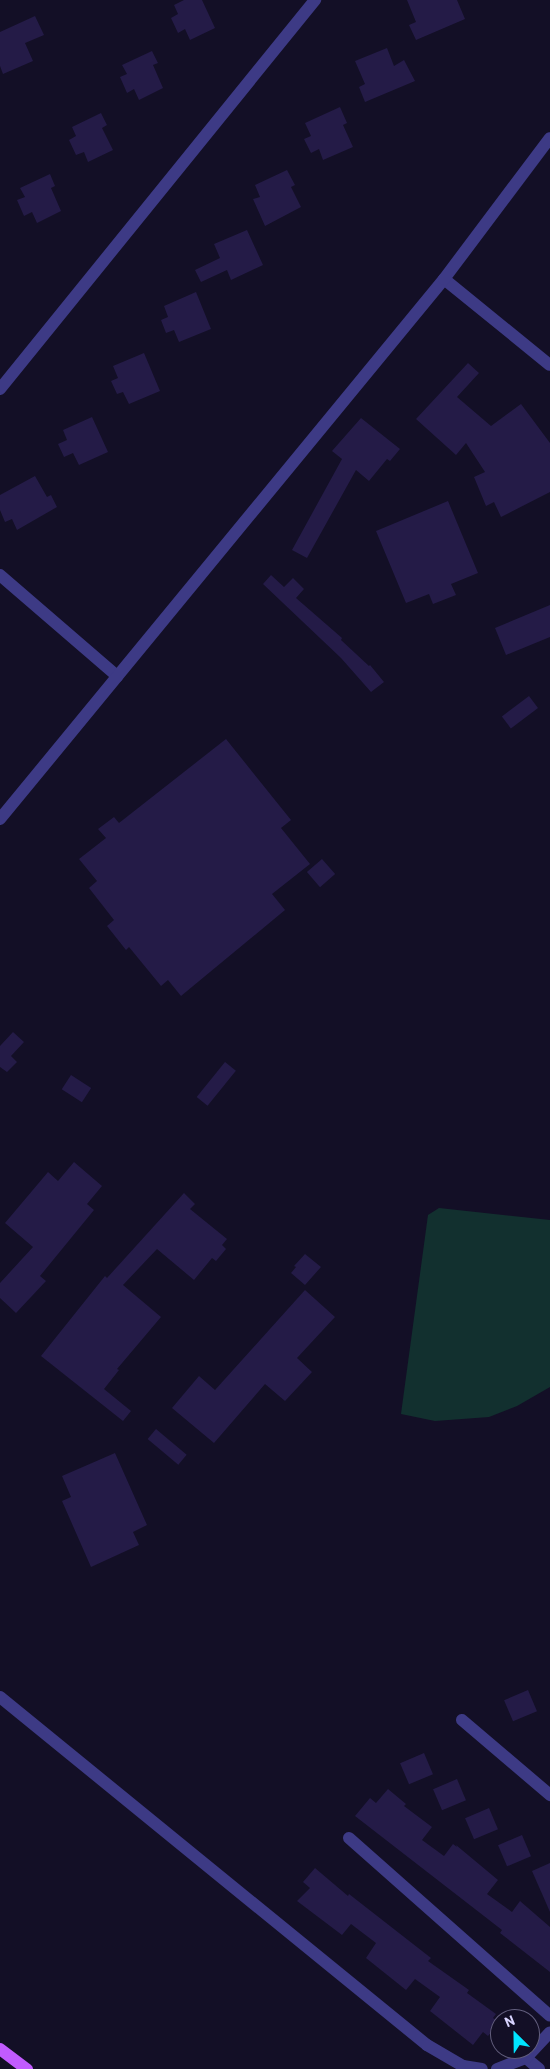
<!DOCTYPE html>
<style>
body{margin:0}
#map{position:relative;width:550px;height:2069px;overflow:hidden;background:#130f26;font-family:Barlow,sans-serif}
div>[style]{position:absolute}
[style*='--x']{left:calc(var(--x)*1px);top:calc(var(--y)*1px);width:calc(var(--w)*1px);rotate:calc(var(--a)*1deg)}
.green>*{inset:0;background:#12302f}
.building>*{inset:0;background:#241b47;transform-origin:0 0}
.street>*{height:12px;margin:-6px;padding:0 6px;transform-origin:6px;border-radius:6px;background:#3d3a85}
.primary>*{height:12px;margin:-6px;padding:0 6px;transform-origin:6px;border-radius:6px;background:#c25bff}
span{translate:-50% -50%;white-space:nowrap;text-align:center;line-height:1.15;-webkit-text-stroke:5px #130f26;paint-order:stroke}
.north{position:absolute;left:490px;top:2009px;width:50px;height:50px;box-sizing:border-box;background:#130f26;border:1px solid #625e7d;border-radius:50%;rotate:337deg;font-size:14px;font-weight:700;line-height:20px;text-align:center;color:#d9d4ff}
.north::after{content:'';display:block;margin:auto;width:18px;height:22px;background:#00e5ff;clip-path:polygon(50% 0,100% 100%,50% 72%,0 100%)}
</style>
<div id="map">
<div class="green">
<i style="clip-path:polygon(439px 1208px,550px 1220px,550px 1387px,517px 1406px,489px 1417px,435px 1421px,401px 1414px,428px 1215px)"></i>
</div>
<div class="building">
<i style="clip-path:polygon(184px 0,202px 0,215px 28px,190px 40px,185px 29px,178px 33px,171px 18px,178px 14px,174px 5px)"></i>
<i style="clip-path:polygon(407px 0,457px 0,465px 19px,416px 40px,409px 25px,416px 22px)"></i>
<i style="clip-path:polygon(35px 16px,44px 35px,25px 43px,33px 61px,3px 74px,0 66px,0 32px)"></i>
<i style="clip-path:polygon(387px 48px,394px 66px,404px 60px,415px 81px,365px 102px,359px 87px,365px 84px,355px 61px)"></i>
<i style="clip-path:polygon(152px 51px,158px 63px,153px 65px,163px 88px,139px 100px,134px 89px,127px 93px,120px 77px,127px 74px,122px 65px)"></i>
<i style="clip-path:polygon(340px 107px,347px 123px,343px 125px,353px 147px,323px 160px,319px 149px,311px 153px,304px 139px,311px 136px,305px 123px)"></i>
<i style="clip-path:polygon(101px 113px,107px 125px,102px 128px,113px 150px,88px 162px,84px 152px,76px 155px,69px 140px,76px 136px,72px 127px)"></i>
<i style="clip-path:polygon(287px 170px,295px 185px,291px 187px,301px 207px,265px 226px,253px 199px,260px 197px,255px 185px)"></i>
<i style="clip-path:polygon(50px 174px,55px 186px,51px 188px,61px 211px,37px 223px,32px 212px,24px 216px,17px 200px,25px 197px,20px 188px)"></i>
<i style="clip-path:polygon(247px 230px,263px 265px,231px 280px,227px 270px,201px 282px,195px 270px,220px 258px,214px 244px)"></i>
<i style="clip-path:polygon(196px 292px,211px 329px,179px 342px,174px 330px,166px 333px,161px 320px,168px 317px,164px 306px)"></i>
<i style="clip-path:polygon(144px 353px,160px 391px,129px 404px,123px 392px,117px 394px,111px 381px,118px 378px,113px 366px)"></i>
<i style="clip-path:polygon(468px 363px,479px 373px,457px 397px,491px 426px,521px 404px,550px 443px,550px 492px,501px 517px,494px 502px,486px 506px,474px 477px,485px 472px,466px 443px,456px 455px,416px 419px)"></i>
<i style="clip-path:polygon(92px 417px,108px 452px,79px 465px,73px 453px,64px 457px,58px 444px,67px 440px,63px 430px)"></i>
<i style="clip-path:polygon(361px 418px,400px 449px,390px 461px,387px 459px,369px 481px,356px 470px,307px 558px,292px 550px,342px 459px,332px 451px)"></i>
<i style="clip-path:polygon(35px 476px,47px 497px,51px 495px,57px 507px,17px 530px,12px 519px,5px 522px,0 510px,0 495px)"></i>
<i style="clip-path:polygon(448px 501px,478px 573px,451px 584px,456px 595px,433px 604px,429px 594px,406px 603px,376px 531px)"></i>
<i style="clip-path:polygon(271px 575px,284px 587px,293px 578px,304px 589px,296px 598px,342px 638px,341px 640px,369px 666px,370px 665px,384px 682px,371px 692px,341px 658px,263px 584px)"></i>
<i style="clip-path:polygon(550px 605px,550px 637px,506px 655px,495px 628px)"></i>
<i style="left:529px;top:696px;width:15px;height:34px;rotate:53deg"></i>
<i style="clip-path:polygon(226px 739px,291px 820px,281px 828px,310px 864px,272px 894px,285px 910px,181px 996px,168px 980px,161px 986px,129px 947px,126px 950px,107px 926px,114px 920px,89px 888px,97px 881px,79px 859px,106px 838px,98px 829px,114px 817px,119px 823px)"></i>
<i style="left:322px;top:859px;width:20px;height:20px;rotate:49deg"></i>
<i style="clip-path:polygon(13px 1032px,24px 1042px,11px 1056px,17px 1062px,7px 1072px,0 1067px,0 1046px)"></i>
<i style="left:225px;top:1062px;width:14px;height:45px;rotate:39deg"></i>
<i style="left:71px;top:1075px;width:24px;height:17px;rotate:33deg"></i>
<i style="clip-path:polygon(74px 1162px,102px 1186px,87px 1204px,94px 1210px,40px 1276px,46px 1281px,16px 1313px,0 1298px,0 1283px,33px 1247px,5px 1223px,48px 1172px,58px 1181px)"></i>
<i style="clip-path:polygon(184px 1193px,195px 1204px,190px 1209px,227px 1239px,222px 1245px,226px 1249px,216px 1261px,212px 1258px,194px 1280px,157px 1249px,123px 1285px,161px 1317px,117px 1369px,119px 1370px,104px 1389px,131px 1411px,123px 1421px,41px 1356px,105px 1276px,107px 1278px)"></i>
<i style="clip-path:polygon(305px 1254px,321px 1267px,305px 1285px,291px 1273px,296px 1267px,294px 1266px)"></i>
<i style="clip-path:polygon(305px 1290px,335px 1317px,297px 1358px,312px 1372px,285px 1401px,265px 1384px,214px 1443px,172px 1408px,199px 1376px,215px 1390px)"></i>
<i style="left:156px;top:1429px;width:40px;height:13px;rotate:40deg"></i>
<i style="clip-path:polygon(115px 1453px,147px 1525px,133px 1532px,139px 1545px,91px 1567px,62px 1501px,71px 1497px,62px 1476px)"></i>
<i style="left:528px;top:1690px;width:23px;height:26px;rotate:67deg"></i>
<i style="left:424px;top:1753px;width:23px;height:26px;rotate:67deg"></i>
<i style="left:457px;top:1779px;width:23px;height:26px;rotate:67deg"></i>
<i style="clip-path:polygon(388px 1789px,406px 1804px,404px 1806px,432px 1827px,422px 1840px,444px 1856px,453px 1844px,457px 1847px,456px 1845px,498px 1880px,487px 1894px,512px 1912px,520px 1901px,550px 1927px,550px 1972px,500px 1933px,502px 1930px,355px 1816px,370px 1798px,376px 1803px)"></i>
<i style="left:489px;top:1808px;width:23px;height:26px;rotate:67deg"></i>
<i style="left:522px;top:1835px;width:23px;height:26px;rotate:67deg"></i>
<i style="clip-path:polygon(550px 1863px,550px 1912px,532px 1871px)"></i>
<i style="clip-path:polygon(315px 1868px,348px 1896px,349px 1894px,431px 1958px,428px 1961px,469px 1990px,467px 1993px,496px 2014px,493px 2018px,499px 2022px,488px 2036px,483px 2032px,473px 2045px,430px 2011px,440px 1997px,415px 1979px,406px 1990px,366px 1958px,376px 1943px,351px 1924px,342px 1935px,297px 1901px,310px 1888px,303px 1882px)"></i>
</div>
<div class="street">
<i style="--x:444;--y:279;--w:136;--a:39.1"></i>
<i style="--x:0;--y:389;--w:501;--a:-51"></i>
<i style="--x:0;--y:575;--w:155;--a:40.8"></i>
<i style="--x:0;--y:819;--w:699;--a:-50.57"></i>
<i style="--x:444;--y:279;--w:176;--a:-53.1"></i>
<i style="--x:0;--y:1697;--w:551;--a:39.18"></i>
<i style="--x:427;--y:2045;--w:42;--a:30.3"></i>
<i style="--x:463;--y:2066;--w:19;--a:9"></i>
<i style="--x:462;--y:1720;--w:116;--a:40.4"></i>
<i style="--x:349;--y:1838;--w:268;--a:41.5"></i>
<i style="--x:526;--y:2058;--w:17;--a:40"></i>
<i style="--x:497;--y:2069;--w:31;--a:-21"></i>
<i style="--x:526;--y:2058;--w:35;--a:-47"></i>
</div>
<div class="primary">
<i style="--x:0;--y:2049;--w:34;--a:37"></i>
</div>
<div class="north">N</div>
</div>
